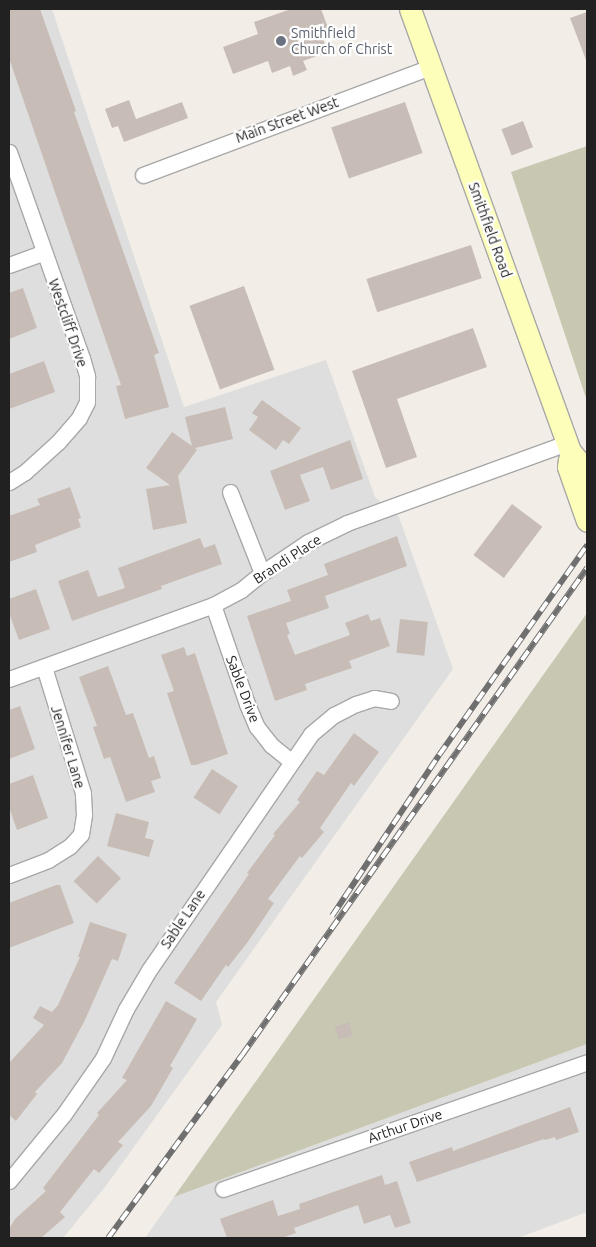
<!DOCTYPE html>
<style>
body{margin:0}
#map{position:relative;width:596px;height:1247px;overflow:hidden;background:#f2eee7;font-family:Ubuntu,sans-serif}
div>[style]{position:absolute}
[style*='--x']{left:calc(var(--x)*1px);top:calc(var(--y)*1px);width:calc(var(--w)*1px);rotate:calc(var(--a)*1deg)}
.residential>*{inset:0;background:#dfdede}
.construction>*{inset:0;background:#c7c7b2}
.building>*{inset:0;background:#c7bdb6;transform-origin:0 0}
.roads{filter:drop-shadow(1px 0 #a8a8a8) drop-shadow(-1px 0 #a8a8a8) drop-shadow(0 1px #a8a8a8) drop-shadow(0 -1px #a8a8a8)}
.street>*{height:15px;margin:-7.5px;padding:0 7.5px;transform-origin:7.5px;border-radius:7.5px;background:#fff}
.secondary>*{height:21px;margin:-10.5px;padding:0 10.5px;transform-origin:10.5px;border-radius:10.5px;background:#fcfeb9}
.rail>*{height:5.5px;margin-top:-2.75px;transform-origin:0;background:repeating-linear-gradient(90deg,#fff 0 11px,#6f6f6f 0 22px);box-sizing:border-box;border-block:1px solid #6f6f6f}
.dots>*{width:14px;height:14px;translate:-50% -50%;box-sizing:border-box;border:2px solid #fff;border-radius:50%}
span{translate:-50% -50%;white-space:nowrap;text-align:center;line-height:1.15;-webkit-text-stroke:4.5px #fff;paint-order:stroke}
.worship-label{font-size:14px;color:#5b616d}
.left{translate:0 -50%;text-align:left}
.street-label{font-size:14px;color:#212121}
.frame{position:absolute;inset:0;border:10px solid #212121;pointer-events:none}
</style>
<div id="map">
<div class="residential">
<i style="clip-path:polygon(9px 9px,52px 9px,184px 407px,326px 360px,375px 497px,399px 517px,453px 669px,216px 1002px,222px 1025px,105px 1187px,63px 1238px,9px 1238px)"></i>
<i style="clip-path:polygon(587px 1044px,587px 1212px,518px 1238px,145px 1238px,174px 1197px)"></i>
</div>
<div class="construction">
<i style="clip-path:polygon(587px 146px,587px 401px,511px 172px)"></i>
<i style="clip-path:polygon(587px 613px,587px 1044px,174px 1197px)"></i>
</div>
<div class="building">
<i style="clip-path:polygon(9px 9px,40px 9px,76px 111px,74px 112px,159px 353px,154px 355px,169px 407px,125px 419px,116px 386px,121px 385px,9px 58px)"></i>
<i style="clip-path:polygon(291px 9px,321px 9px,330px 33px,322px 36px,328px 52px,303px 61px,307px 70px,293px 76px,290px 66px,272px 73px,268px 61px,233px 74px,223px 47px,258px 34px,254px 22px)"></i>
<i style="clip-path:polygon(587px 12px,587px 60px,586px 60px,570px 18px)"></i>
<i style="clip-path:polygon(129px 100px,136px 119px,182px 102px,188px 118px,124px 142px,118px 126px,112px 128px,105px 109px)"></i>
<i style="left:405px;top:102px;width:54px;height:78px;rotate:71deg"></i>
<i style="left:523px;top:121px;width:28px;height:23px;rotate:69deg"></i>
<i style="left:471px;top:245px;width:35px;height:110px;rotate:72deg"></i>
<i style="left:244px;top:286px;width:89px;height:58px;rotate:70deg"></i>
<i style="clip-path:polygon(23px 288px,37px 328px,9px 339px,9px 293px)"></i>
<i style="clip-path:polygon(473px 328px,487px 367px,397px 399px,417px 457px,386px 468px,352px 371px)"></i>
<i style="clip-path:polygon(44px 361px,55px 392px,9px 409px,9px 374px)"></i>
<i style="clip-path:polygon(262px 400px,301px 428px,289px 444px,283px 440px,276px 450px,249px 430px,258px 417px,252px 413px)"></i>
<i style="clip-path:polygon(225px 407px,233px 439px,195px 448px,197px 450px,178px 476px,187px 523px,153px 530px,146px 489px,170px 485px,146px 468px,172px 432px,192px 446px,185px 417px)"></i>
<i style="clip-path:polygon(350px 440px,363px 479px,331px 490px,323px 467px,300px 475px,310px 501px,285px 510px,270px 471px)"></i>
<i style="clip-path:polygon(70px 487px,81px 518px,78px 519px,81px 527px,35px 545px,37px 552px,9px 562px,9px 516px,40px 505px,37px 499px)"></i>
<i style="left:512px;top:504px;width:38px;height:64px;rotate:37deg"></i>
<i style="clip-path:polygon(397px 536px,407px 566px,325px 596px,329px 608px,286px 623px,290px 634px,287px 635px,295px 655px,350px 635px,345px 623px,368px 614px,371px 621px,380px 618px,390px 646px,349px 661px,352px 668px,305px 684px,307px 690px,275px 701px,247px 616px,291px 601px,287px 590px,328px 575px,324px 564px)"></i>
<i style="clip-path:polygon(200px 538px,204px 548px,215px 544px,222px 564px,161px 586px,162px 589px,72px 621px,58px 581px,88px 570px,98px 597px,125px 588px,118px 568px)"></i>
<i style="clip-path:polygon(36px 589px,50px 629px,19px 640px,9px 613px,9px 599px)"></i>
<i style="left:400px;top:619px;width:28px;height:34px;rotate:6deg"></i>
<i style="clip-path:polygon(184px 647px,187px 656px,195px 653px,228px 754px,196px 765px,191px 765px,167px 693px,174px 691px,161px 655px)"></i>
<i style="clip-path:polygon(108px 666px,126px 715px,133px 713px,149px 758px,154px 756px,161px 778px,151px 781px,155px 792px,126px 802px,110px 757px,104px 759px,93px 727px,97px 726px,79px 677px)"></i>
<i style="clip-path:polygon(20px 706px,35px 749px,9px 759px,9px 710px)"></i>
<i style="clip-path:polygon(354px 733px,379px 752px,354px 786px,351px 783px,320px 828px,324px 832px,302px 858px,300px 856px,268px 899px,274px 903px,247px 943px,228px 967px,226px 965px,201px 1001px,174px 983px,249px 874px,247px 873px,275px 835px,273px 834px,300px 802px,297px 800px,317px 771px,324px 775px)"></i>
<i style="left:212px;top:769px;width:31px;height:34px;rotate:33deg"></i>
<i style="clip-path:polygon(33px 775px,48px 818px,17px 830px,9px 807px,9px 784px)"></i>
<i style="clip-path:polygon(116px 813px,149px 822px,145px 838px,154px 840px,149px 857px,107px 846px)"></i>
<i style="left:98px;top:856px;width:32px;height:35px;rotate:44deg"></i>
<i style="clip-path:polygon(56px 885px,60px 885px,74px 923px,9px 948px,9px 903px)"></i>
<i style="clip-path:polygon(90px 922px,127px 934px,118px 961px,112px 959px,85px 1020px,62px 1063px,35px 1092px,37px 1094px,16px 1121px,9px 1115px,9px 1063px,44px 1025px,33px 1018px,40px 1006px,52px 1012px,58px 1005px,80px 957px,78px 957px)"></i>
<i style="clip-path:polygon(166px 1001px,197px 1019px,170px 1066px,173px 1068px,151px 1106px,118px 1142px,123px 1145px,99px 1173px,94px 1169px,60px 1212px,65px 1217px,41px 1238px,9px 1238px,9px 1229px,15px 1219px,46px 1191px,43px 1188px,99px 1115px,97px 1113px,127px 1080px,122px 1078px)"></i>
<i style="left:349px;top:1022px;width:14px;height:15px;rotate:73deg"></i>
<i style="clip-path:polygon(570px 1107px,579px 1132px,556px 1140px,555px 1137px,545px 1140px,544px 1139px,417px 1182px,409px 1162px,452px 1147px,453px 1151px)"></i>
<i style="clip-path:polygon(382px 1175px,385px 1185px,397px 1181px,411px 1223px,395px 1228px,390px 1215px,364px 1224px,358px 1205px,294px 1228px,296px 1233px,282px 1238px,227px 1238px,220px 1219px,273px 1200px,278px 1216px,300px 1209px,299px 1204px)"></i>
</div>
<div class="roads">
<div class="street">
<i style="--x:9;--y:152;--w:219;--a:70.5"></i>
<i style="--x:82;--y:358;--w:19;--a:74"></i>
<i style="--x:87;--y:376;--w:26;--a:90"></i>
<i style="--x:87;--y:402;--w:18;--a:117"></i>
<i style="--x:79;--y:418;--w:32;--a:131"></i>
<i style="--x:58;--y:442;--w:45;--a:137.7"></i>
<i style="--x:25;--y:472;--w:19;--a:148"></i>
<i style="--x:143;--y:175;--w:308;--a:-20.6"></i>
<i style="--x:9;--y:265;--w:37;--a:-20"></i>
<i style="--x:230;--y:492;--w:87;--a:68.4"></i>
<i style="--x:213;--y:605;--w:105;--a:71"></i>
<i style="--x:247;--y:704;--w:25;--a:67"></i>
<i style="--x:257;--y:727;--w:23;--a:52"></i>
<i style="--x:271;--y:745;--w:26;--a:39"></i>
<i style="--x:9;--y:679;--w:217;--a:-19.9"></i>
<i style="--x:213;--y:605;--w:32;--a:-28"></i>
<i style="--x:241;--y:590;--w:27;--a:-39"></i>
<i style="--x:262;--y:573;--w:55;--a:-34"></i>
<i style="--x:308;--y:542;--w:43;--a:-26"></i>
<i style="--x:347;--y:523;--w:234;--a:-20"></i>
<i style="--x:9;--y:875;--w:42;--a:-21"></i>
<i style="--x:48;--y:860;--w:26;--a:-32"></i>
<i style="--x:70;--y:846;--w:16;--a:-47"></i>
<i style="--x:81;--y:834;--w:20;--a:-81"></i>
<i style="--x:84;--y:814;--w:21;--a:-93"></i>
<i style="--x:83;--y:793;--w:132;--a:-107.2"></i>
<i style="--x:9;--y:1181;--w:87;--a:-50.6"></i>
<i style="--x:64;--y:1114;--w:68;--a:-55.1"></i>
<i style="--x:103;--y:1058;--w:54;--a:-64.9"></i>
<i style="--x:126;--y:1009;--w:45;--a:-59.5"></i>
<i style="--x:149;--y:970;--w:286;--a:-55.5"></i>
<i style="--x:311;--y:734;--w:30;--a:-40"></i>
<i style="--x:334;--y:715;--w:25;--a:-27"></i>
<i style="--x:356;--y:704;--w:19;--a:-18"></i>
<i style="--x:374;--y:698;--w:17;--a:10"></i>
<i style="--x:223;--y:1189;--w:386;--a:-19.2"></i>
</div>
<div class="secondary">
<i style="--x:410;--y:9;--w:470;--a:70.1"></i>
<i style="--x:570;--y:451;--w:17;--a:50"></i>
<i style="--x:581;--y:464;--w:15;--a:67"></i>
<i style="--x:569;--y:459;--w:8;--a:97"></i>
<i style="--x:568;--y:467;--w:57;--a:70.6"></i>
</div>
</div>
<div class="rail">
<i style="--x:332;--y:916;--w:193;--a:-56.4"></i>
<i style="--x:439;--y:755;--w:257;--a:-54.8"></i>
<i style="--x:108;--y:1238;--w:227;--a:-53.8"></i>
<i style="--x:242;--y:1055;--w:597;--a:-54.69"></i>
</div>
<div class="dots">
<i style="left:281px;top:41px;background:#6b7280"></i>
</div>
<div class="worship-label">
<span class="left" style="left:291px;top:41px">Smithfield<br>Church of Christ</span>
</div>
<div class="street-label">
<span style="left:287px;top:120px;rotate:-20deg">Main Street West</span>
<span style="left:490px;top:230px;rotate:70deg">Smithfield Road</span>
<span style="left:68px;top:323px;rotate:71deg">Westcliff Drive</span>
<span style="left:287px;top:559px;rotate:-33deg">Brandi Place</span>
<span style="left:243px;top:689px;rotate:69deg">Sable Drive</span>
<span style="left:68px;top:747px;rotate:73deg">Jennifer Lane</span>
<span style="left:183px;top:919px;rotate:-56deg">Sable Lane</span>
<span style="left:405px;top:1126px;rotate:-19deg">Arthur Drive</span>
</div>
<div class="frame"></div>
</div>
